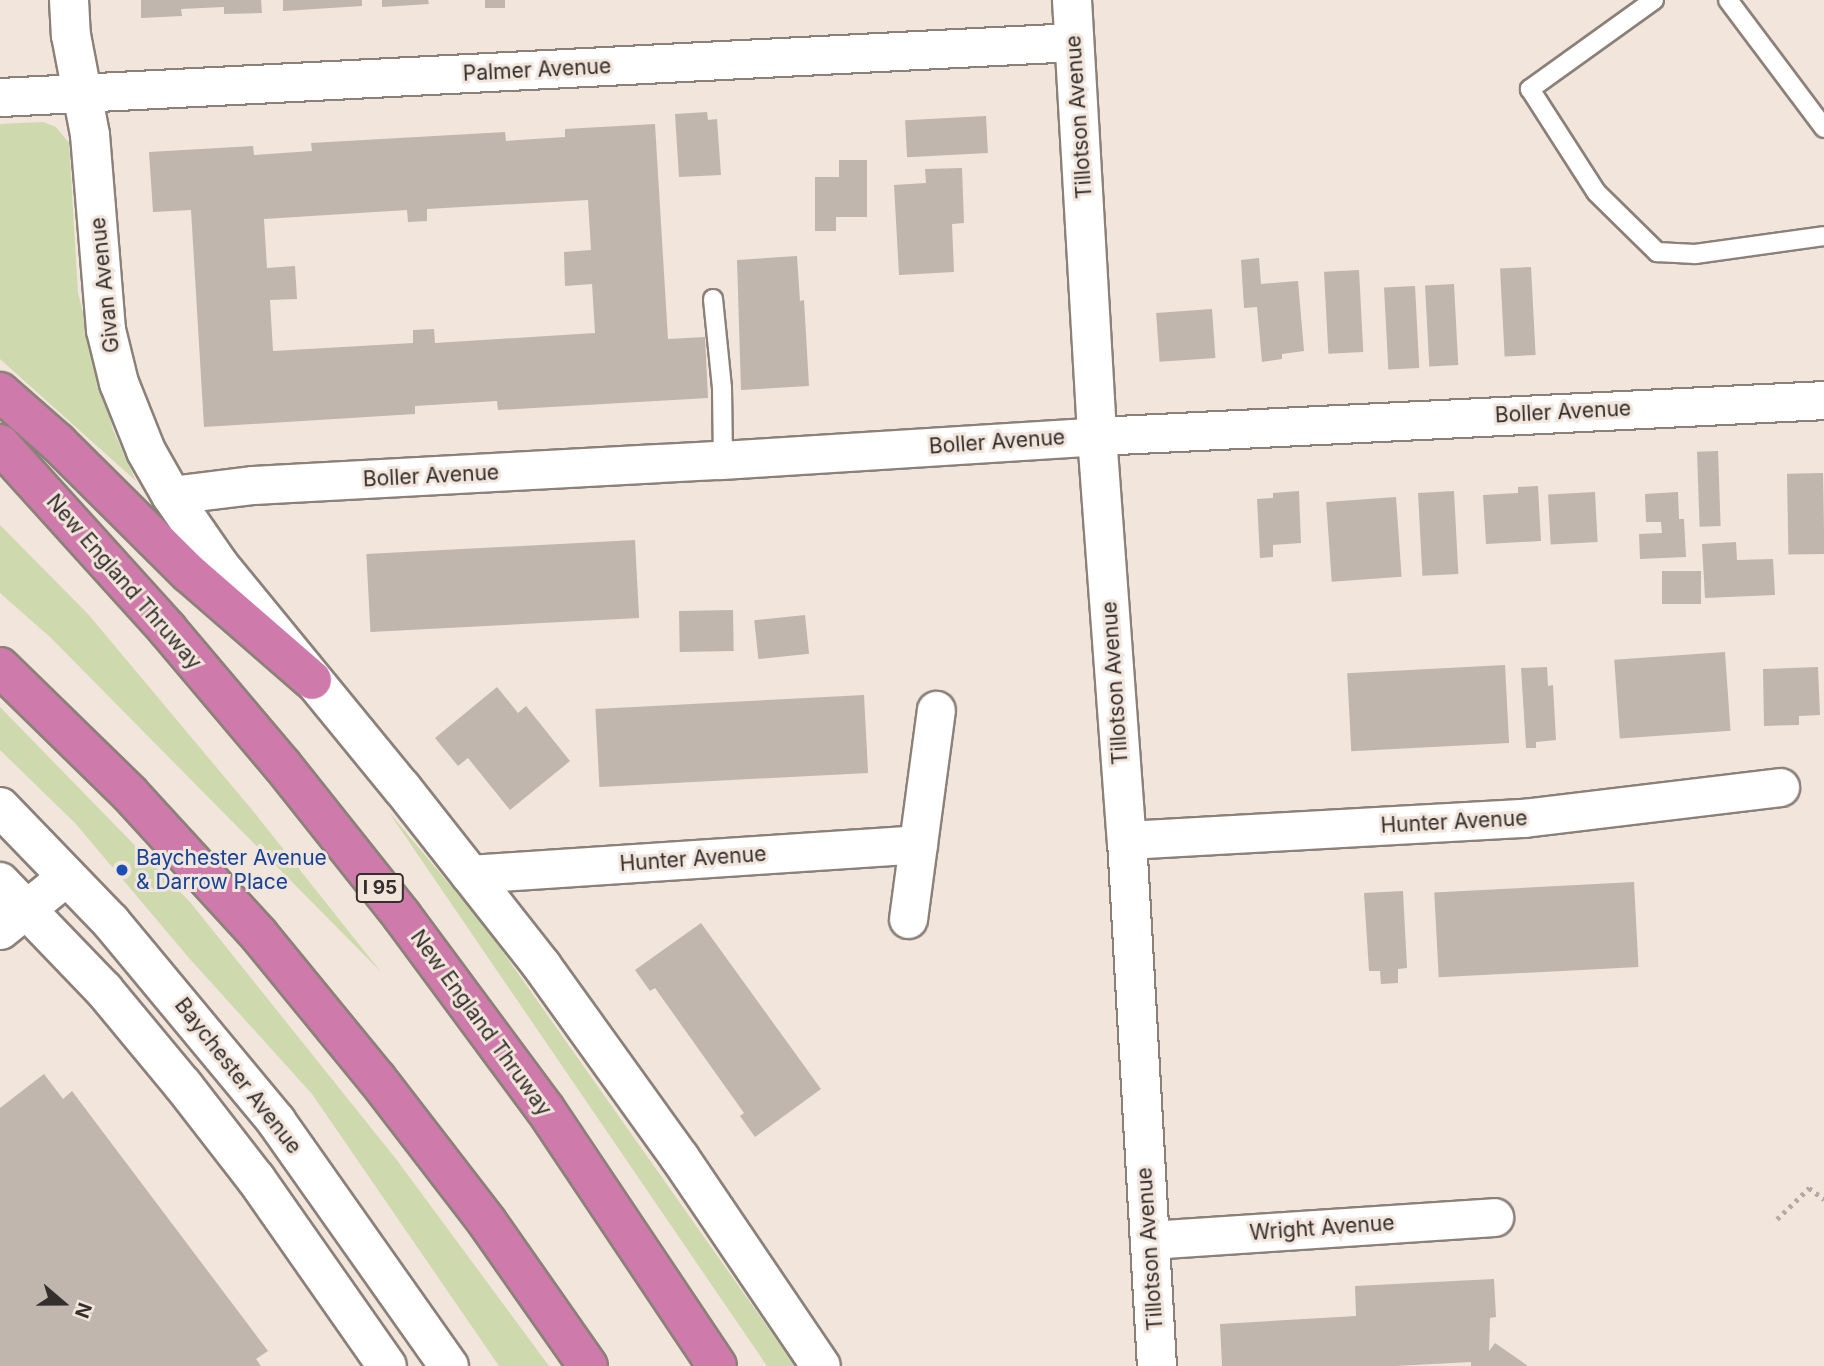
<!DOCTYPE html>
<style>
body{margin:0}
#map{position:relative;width:1824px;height:1366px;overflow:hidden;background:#f1e5dc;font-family:Inter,sans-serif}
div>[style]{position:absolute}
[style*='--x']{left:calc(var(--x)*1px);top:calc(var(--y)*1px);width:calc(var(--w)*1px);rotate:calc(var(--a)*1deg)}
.green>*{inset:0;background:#ced9ae}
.building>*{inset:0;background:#c1b6ad;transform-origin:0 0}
.path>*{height:4.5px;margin-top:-2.25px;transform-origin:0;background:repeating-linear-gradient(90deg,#b4aaa3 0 3.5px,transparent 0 8.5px)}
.roads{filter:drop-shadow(2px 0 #8b8179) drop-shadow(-2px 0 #8b8179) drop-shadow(0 2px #8b8179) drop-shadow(0 -2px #8b8179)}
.lane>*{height:18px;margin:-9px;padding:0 9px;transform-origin:9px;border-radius:9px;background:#fff}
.street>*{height:37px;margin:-18.5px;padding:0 18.5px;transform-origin:18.5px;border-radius:18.5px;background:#fff}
.secondary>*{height:38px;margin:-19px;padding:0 19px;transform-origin:19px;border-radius:19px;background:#fff}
.highway>*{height:38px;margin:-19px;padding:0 19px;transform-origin:19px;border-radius:19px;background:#ce7aab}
.dots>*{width:19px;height:19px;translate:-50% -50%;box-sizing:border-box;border:4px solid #f1e5dc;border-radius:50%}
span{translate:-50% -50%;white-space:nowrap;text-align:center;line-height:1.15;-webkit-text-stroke:6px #f1e5dc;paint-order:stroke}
.shield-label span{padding:2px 5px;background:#f1e5dc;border:2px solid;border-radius:5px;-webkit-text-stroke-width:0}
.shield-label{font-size:19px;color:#342f2c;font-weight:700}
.street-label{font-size:21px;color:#342f2c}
.transit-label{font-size:21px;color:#164399}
.left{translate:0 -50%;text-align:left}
.north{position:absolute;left:28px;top:1268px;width:70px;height:70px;-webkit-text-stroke:5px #f1e5dc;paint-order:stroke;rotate:110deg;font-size:19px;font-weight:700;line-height:28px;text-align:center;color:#342f2c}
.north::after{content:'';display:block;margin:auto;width:24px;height:32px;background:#342f2c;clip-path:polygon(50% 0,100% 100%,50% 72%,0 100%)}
</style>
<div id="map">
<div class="green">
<i style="clip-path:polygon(43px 122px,56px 127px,69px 143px,78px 293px,113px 430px,136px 481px,0 359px,0 124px)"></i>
<i style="clip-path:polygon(0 525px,88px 614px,253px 811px,381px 972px,50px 637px,0 593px)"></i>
<i style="clip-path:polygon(0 707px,190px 902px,396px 1159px,549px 1366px,499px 1366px,312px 1094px,189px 958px,75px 823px,0 750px)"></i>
<i style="clip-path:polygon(388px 811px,486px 928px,795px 1366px,767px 1366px)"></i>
</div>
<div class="building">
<i style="clip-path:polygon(141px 0,261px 0,262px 13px,224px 14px,224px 7px,181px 9px,182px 16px,141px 18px)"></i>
<i style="clip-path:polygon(283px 0,362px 0,362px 6px,283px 11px)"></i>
<i style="clip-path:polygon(382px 0,428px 0,429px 4px,382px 7px)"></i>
<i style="left:485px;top:0;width:20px;height:8px"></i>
<i style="clip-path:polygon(707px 112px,708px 120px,717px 119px,721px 175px,679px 177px,675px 114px)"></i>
<i style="left:986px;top:116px;width:37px;height:81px;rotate:87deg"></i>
<i style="clip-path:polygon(evenodd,655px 124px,668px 339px,705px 337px,708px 398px,498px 410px,497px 401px,415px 406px,415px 414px,204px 427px,191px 210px,153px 212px,149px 152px,253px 146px,254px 155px,312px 151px,311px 143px,505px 132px,506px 141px,565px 137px,565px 129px,655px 124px,588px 200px,591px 250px,564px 252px,565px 286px,592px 284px,595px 333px,435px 343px,434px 329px,413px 330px,413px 343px,273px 351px,270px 300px,297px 299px,295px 266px,267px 268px,264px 219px,407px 210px,408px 222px,427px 221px,427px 209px,588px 200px)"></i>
<i style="clip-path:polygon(839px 160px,867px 160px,867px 217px,836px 217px,836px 231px,815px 231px,815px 177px,839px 177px)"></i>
<i style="clip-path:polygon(962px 168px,964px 223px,952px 224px,954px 272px,899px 275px,894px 185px,926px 183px,925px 169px)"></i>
<i style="clip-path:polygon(797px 256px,800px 301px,804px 300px,809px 386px,741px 390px,737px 260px)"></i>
<i style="clip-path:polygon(1259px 258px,1261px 284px,1298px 281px,1304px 351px,1282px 354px,1282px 359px,1262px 362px,1257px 307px,1244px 308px,1241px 260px)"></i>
<i style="left:1531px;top:267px;width:88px;height:31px;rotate:87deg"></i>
<i style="left:1359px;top:270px;width:82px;height:35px;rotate:87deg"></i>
<i style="left:1454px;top:284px;width:81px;height:29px;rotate:87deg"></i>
<i style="left:1415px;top:286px;width:82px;height:31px;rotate:87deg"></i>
<i style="left:1212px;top:309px;width:49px;height:56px;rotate:86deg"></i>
<i style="left:1718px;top:451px;width:75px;height:21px;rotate:88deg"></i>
<i style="left:1823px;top:473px;width:81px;height:36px;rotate:89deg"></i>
<i style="clip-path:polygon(1538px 486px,1541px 541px,1486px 544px,1483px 495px,1518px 493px,1518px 487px)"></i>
<i style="clip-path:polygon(1299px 491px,1301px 543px,1273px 545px,1273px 557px,1260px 558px,1257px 499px,1273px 498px,1273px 493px)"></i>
<i style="left:1454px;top:491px;width:83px;height:36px;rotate:87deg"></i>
<i style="left:1595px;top:492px;width:50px;height:47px;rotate:87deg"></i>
<i style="clip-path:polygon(1678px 492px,1679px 519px,1684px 519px,1686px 557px,1640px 559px,1639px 534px,1662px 533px,1661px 522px,1646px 522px,1645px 494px)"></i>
<i style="left:1396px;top:497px;width:80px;height:70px;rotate:86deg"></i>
<i style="left:635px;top:540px;width:78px;height:269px;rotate:87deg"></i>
<i style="clip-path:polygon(1736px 542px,1737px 560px,1773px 559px,1775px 595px,1705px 598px,1702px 544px)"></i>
<i style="left:1701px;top:571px;width:33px;height:39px;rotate:90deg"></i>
<i style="left:733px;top:610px;width:41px;height:54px;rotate:89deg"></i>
<i style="left:805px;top:615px;width:39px;height:51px;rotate:84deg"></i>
<i style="left:1725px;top:652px;width:79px;height:111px;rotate:86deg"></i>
<i style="left:1505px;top:665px;width:78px;height:158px;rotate:87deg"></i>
<i style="clip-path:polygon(1547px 667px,1548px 686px,1553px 685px,1556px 740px,1536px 742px,1536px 748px,1526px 748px,1521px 668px)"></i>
<i style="clip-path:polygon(1818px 667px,1820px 715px,1799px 716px,1799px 725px,1764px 726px,1763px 669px)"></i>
<i style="clip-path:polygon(497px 687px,518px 713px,526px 706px,570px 761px,510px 810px,468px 758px,458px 766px,435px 738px)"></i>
<i style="left:864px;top:695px;width:78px;height:269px;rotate:87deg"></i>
<i style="left:1634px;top:882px;width:85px;height:200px;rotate:87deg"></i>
<i style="clip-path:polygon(1403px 891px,1407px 968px,1398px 969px,1398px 983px,1381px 984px,1380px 971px,1369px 971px,1364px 893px)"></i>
<i style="clip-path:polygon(701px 923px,821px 1089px,755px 1137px,740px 1116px,744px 1113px,655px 988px,650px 991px,635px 970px)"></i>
<i style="clip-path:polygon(44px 1074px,63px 1099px,72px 1091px,268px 1351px,256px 1359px,261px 1366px,0 1366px,0 1108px)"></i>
<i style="clip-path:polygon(1494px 1279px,1496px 1317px,1490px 1318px,1489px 1351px,1495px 1343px,1528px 1366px,1471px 1366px,1471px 1362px,1396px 1366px,1222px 1366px,1220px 1324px,1356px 1316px,1355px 1286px)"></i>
</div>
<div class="path">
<i style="--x:1777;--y:1219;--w:45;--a:-44.1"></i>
<i style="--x:1809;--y:1188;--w:19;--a:36"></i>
</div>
<div class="roads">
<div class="lane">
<i style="--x:1654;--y:0;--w:153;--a:144.3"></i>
<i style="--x:1530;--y:89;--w:122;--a:57.3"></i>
<i style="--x:1596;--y:192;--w:86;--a:44.5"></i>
<i style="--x:1657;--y:252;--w:38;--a:3"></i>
<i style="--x:1695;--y:254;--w:130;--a:-7.9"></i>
<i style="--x:1728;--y:0;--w:160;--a:53.1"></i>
<i style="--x:713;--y:299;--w:89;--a:84.2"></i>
<i style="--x:722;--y:388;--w:72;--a:89.2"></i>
</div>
<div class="street">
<i style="--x:0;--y:97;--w:1075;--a:-2.93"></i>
<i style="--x:171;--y:495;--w:83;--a:-7"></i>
<i style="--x:253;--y:485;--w:468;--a:-3.1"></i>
<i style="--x:720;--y:460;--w:378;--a:-3.6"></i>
<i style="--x:1097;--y:436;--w:728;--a:-2.83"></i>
<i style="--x:1127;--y:840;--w:398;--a:-3.2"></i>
<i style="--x:1524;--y:818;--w:258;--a:-6.9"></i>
<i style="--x:469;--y:874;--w:450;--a:-3.8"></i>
<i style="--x:908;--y:919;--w:211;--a:-82.4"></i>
<i style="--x:0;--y:930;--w:86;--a:-38.9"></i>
<i style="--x:1149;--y:1240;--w:346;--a:-3.8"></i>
</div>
<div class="secondary">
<i style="--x:69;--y:0;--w:35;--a:87"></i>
<i style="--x:71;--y:35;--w:102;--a:79.2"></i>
<i style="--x:90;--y:135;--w:196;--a:85.3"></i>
<i style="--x:106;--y:330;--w:55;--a:76.2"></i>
<i style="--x:119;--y:383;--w:73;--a:68.3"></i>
<i style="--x:146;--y:451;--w:51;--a:60.4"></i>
<i style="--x:171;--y:495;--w:86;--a:55.4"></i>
<i style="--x:220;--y:566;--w:287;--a:50.7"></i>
<i style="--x:402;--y:788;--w:226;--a:51.8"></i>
<i style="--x:542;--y:966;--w:236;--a:54.3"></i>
<i style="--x:680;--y:1158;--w:251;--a:55.9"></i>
<i style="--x:1072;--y:0;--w:437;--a:86.7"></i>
<i style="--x:1097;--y:436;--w:405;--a:85.8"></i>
<i style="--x:1127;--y:840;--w:527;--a:86.74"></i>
<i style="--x:0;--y:807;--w:160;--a:46"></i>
<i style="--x:111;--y:922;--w:259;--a:50.3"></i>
<i style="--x:276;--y:1121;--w:300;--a:54.8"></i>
<i style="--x:0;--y:882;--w:150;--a:46.1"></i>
<i style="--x:104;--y:990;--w:124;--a:50.3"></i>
<i style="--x:183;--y:1085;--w:119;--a:52.2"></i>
<i style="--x:256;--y:1179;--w:228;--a:55"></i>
</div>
<div class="highway">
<i style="--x:0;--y:392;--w:76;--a:41.3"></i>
<i style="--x:57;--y:442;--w:186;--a:44.8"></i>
<i style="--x:189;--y:573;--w:163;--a:41"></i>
<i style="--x:0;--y:444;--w:249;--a:47.9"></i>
<i style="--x:167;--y:629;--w:178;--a:49.8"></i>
<i style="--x:282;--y:765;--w:193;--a:51.5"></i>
<i style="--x:402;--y:916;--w:240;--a:53.5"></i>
<i style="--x:545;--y:1109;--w:309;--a:56.2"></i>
<i style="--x:0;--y:667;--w:182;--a:44.3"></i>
<i style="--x:130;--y:794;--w:191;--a:47.5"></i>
<i style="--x:259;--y:935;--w:186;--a:50.7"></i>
<i style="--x:377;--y:1079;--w:180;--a:52.4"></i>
<i style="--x:487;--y:1222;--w:176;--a:55"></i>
</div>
</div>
<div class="dots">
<i style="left:122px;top:870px;background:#1a4fb4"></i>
</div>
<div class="shield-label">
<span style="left:380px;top:888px">I 95</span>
</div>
<div class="street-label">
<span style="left:537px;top:70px;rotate:-3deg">Palmer Avenue</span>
<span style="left:1079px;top:117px;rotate:-94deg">Tillotson Avenue</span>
<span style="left:105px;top:285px;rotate:-96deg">Givan Avenue</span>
<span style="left:1563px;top:412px;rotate:-3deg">Boller Avenue</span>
<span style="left:997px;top:442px;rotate:-4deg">Boller Avenue</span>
<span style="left:431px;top:476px;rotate:-3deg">Boller Avenue</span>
<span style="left:124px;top:582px;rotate:49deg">New England Thruway</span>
<span style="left:1115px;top:683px;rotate:-94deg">Tillotson Avenue</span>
<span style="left:1454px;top:822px;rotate:-3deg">Hunter Avenue</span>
<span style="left:693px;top:859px;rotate:-4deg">Hunter Avenue</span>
<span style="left:481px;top:1023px;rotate:54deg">New England Thruway</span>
<span style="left:238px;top:1076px;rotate:52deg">Baychester Avenue</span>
<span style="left:1322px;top:1228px;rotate:-4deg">Wright Avenue</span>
<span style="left:1150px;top:1249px;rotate:-94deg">Tillotson Avenue</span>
</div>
<div class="transit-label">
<span class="left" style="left:136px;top:870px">Baychester Avenue<br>&amp; Darrow Place</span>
</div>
<div class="north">N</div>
</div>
